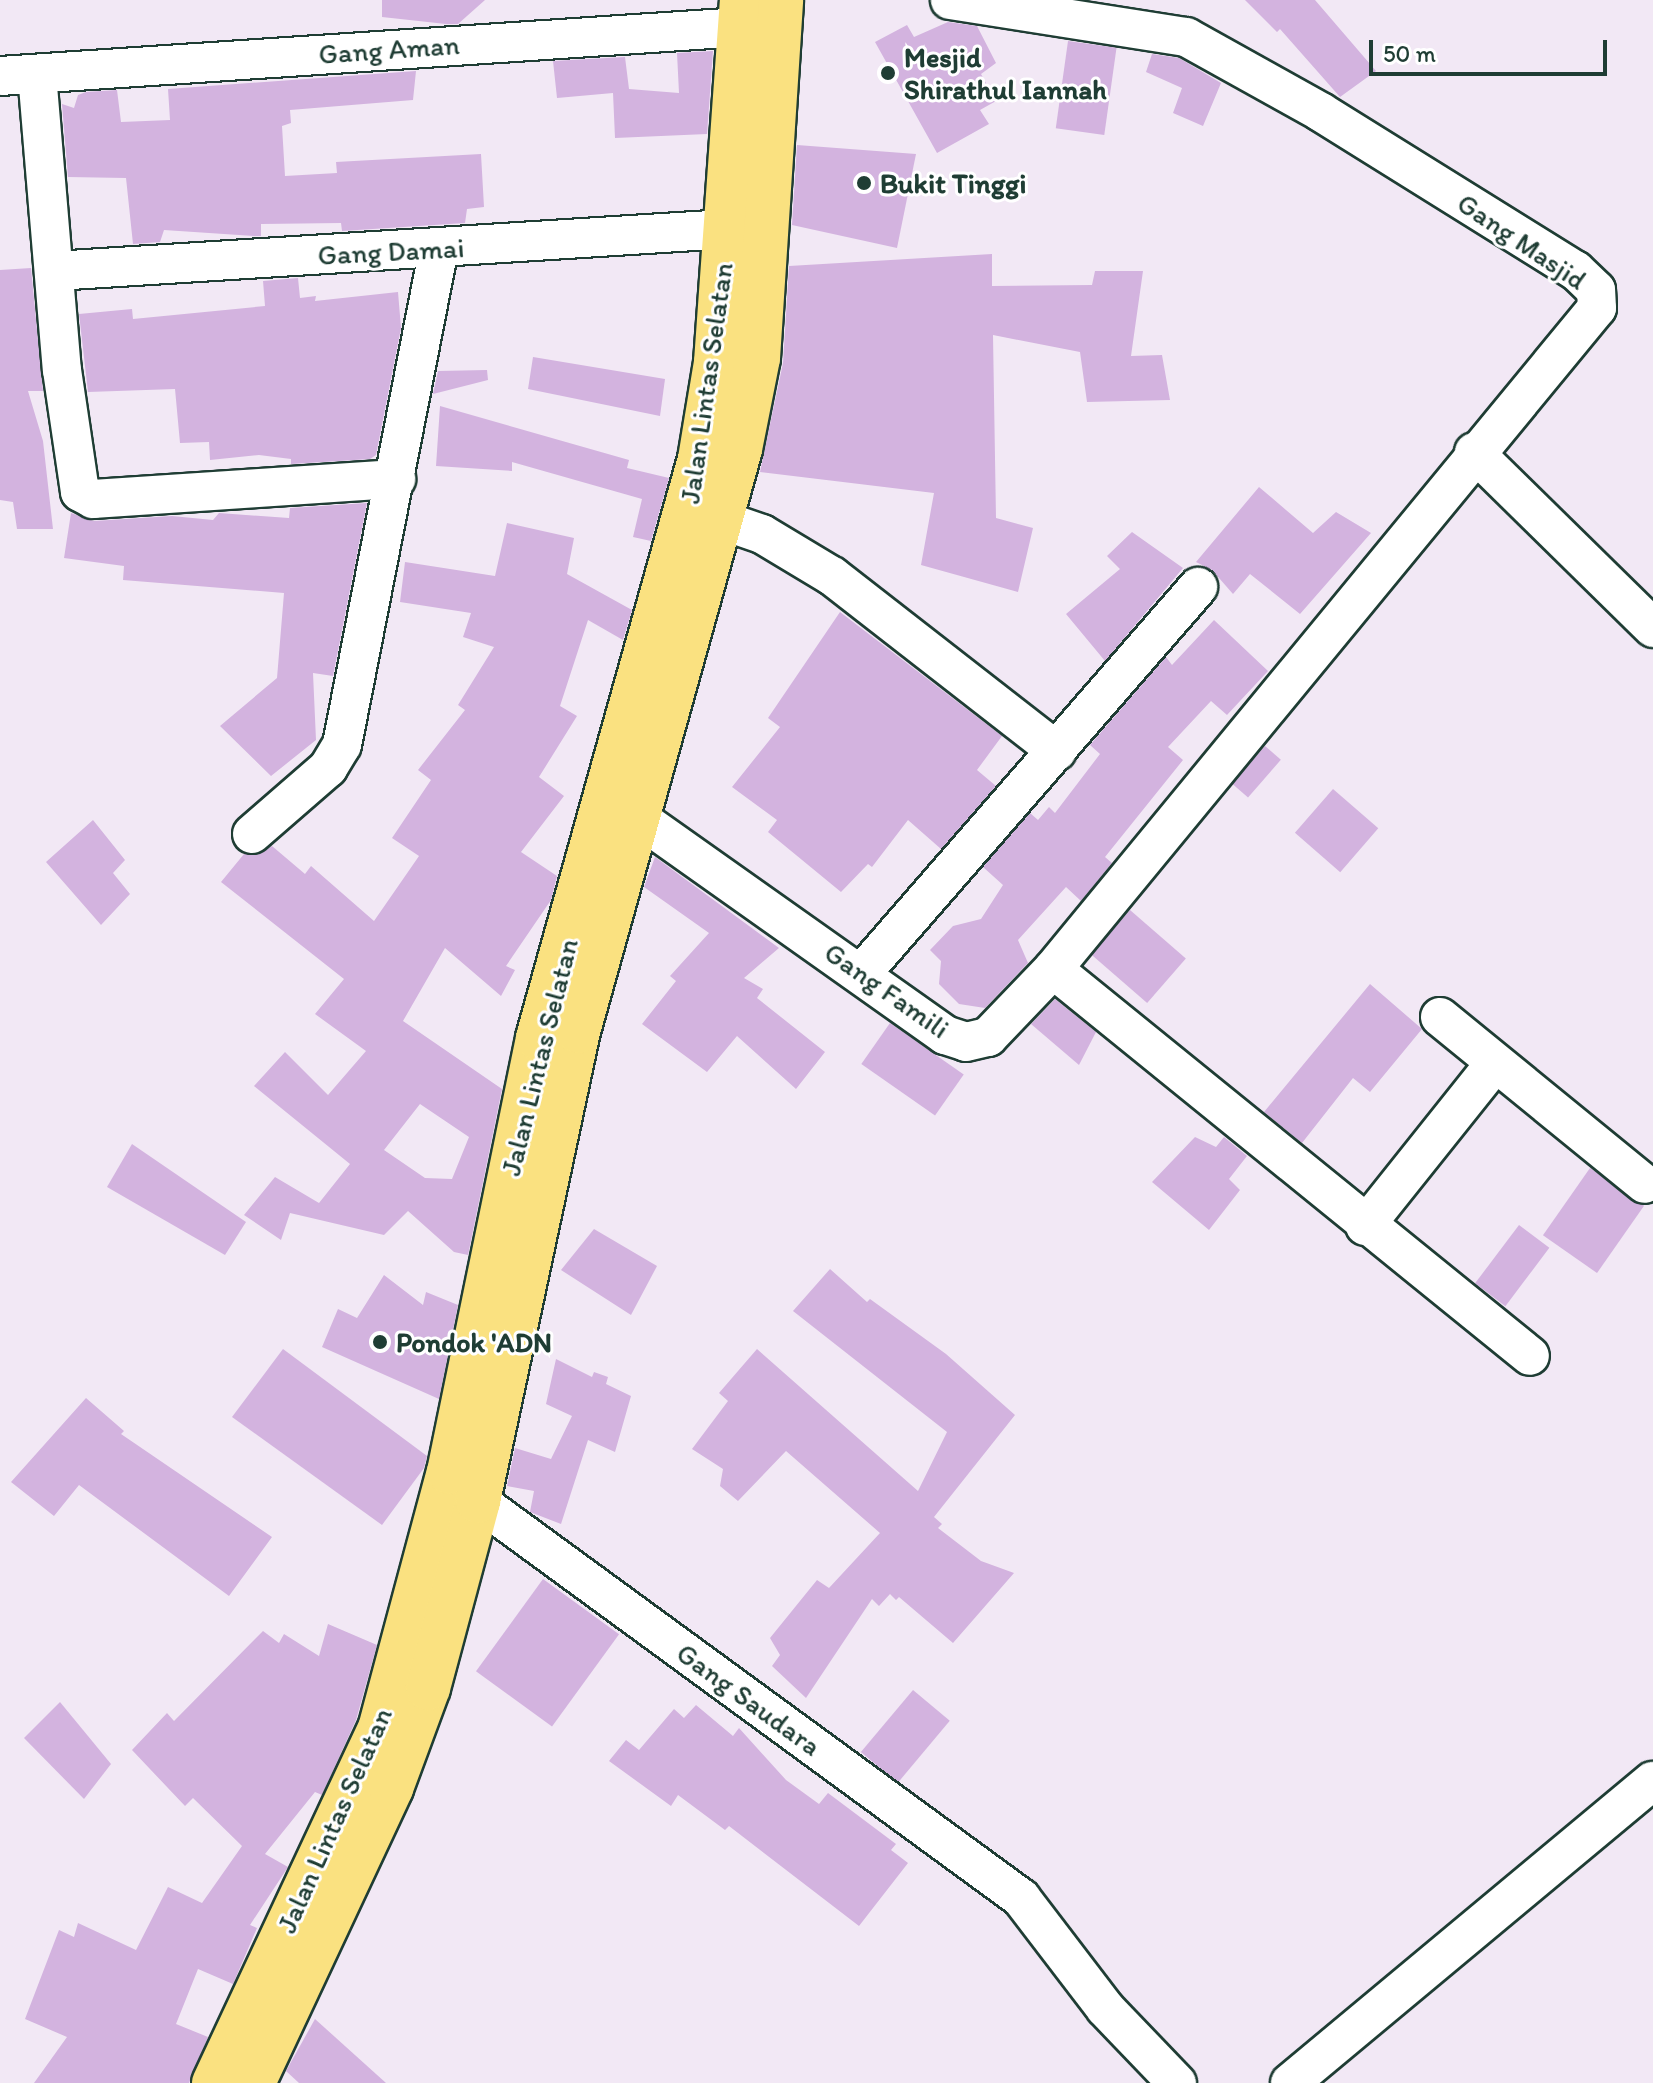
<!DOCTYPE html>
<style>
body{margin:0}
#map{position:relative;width:1653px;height:2083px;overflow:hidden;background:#f2e8f5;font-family:Itim,sans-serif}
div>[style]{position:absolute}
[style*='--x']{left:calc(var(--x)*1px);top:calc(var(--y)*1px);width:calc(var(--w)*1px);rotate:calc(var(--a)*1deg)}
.building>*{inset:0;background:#d3b3df;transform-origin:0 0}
.roads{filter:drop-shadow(2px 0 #1f3d34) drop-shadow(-2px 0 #1f3d34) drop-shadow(0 2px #1f3d34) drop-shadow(0 -2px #1f3d34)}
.minor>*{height:38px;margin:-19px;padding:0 19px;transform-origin:19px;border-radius:19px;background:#fff}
.trunk>*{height:44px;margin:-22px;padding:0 22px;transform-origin:22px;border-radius:22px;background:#fae180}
.dots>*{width:22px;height:22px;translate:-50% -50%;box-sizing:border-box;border:4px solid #fff;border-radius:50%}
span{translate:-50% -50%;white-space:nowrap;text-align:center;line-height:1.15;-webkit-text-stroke:6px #fff;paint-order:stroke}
.street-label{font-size:28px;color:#1f3d34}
.poi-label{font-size:28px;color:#1f3d34;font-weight:700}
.left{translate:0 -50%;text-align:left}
.scale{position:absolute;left:1369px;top:40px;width:238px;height:36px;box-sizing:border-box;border:4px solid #1f3d34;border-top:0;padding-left:10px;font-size:24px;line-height:28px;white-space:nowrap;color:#1f3d34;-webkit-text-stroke:6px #fff;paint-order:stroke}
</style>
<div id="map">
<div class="building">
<i style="clip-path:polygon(382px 0,485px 0,458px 24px,446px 24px,382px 17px)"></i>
<i style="clip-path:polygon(1245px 0,1315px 0,1376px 71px,1340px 97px,1280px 29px,1277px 32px)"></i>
<i style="clip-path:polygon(948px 22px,977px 26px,996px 63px,981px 74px,996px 101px,980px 110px,989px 124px,937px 153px,875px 42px,907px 25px,914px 37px)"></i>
<i style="left:1068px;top:41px;width:49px;height:88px;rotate:8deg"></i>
<i style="clip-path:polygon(713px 51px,707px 134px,615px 138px,613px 93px,557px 98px,553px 61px,625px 57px,629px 89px,679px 93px,677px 53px)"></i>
<i style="clip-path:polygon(1152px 54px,1179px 58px,1221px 83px,1203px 126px,1173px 113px,1182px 88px,1146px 72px)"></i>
<i style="clip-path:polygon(416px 71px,413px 100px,290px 110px,291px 123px,282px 126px,285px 176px,337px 173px,336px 162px,481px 154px,484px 207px,467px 209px,465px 223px,342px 231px,341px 223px,261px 224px,261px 236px,254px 236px,164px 230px,160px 242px,133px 244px,126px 178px,68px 177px,62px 104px,74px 108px,78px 95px,86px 92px,117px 90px,121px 122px,170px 120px,168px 89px)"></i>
<i style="clip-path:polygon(797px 145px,916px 154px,897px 248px,792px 225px)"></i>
<i style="clip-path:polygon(992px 254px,992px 286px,1092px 285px,1095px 271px,1143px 271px,1131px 356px,1162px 355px,1170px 400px,1087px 402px,1080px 352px,993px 335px,996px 518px,1033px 528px,1018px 592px,921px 565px,934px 493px,760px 472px,783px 363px,789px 266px)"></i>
<i style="clip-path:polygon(31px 268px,43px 391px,28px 391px,43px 441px,53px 529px,17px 529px,13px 502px,0 500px,0 270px)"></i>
<i style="clip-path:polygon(298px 278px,300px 298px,316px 296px,315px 301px,398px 292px,401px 328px,376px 455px,370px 459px,291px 464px,291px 459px,259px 455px,210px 460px,209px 442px,180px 443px,175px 389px,88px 392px,79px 314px,132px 309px,133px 319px,265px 306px,263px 281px)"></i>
<i style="clip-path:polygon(533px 357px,665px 379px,660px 416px,528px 389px)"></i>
<i style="clip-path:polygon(487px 370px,488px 380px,433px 394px,438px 371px)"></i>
<i style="clip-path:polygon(440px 406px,629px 460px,627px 468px,669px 478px,651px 541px,633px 537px,642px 499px,512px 462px,512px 471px,436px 466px)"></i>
<i style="clip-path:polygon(1259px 487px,1313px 533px,1336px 512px,1371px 533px,1300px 614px,1250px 574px,1233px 594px,1212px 570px,1196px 562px)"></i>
<i style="clip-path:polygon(367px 503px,333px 676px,313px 673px,316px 740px,271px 776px,220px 726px,277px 678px,284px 593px,123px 580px,124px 566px,64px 558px,71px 513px,94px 521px,172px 516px,213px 520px,219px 513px,289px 518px,290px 508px)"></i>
<i style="clip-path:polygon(evenodd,507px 523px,574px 538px,567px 574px,632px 610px,623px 640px,588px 620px,560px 706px,577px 716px,539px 777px,564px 796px,521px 852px,557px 876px,551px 900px,506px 966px,515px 970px,501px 996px,445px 948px,403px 1021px,502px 1089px,468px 1255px,454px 1252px,408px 1211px,384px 1235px,290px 1213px,281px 1240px,244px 1215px,275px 1177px,319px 1203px,350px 1164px,254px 1086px,285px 1052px,328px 1095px,366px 1051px,315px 1014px,344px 979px,221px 882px,244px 854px,257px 855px,272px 846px,305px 874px,311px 866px,374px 921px,419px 856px,392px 838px,431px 780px,418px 770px,465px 710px,458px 705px,494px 647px,463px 637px,471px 613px,400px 602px,405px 562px,495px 576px,507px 523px,420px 1104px,469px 1137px,452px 1179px,425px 1178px,384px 1150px,420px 1104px)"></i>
<i style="clip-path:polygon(1132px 532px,1183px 568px,1105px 661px,1066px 614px,1120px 569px,1107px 556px)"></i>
<i style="clip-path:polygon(840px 612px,1002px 736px,977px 770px,996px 786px,941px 849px,908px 820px,872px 867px,868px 864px,841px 892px,768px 832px,777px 820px,732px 787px,780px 727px,768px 718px)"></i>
<i style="clip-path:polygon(1214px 620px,1268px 671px,1227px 715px,1211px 701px,1168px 747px,1183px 760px,1105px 857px,1112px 863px,1081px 901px,1066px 887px,1018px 940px,1028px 963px,985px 1008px,959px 1004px,939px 984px,941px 961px,930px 950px,953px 926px,981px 919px,1003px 885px,983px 867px,1030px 813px,1038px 820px,1049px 807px,1055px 813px,1100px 754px,1090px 745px,1166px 657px,1172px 665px)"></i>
<i style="left:1265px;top:746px;width:21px;height:50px;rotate:41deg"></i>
<i style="left:1333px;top:789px;width:60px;height:58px;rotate:41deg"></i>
<i style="clip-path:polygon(93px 820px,125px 860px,113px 873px,130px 894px,101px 925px,46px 862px)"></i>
<i style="clip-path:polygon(655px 857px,779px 948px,744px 978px,763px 989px,757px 998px,825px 1052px,796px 1089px,737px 1036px,707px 1072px,642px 1024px,676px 981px,670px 976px,709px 933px,644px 887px)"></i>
<i style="left:1130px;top:910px;width:74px;height:59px;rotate:41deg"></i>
<i style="clip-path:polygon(1370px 984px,1422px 1029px,1370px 1092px,1353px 1078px,1302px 1143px,1264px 1112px)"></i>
<i style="clip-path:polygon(1055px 999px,1096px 1032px,1079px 1065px,1031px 1024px)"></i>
<i style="left:890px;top:1023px;width:90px;height:50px;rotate:35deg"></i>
<i style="clip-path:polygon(1195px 1137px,1216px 1147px,1224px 1137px,1247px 1156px,1229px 1179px,1240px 1190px,1209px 1230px,1152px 1182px)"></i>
<i style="clip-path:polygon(132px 1144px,246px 1222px,225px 1255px,107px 1187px)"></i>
<i style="left:1590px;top:1168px;width:66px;height:82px;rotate:35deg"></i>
<i style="left:1519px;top:1225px;width:38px;height:73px;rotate:37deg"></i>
<i style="clip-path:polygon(594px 1229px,657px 1266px,631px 1315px,561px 1270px)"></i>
<i style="clip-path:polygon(830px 1269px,867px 1302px,870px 1299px,946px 1354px,1015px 1415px,934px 1517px,942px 1524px,938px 1528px,981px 1561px,1014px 1573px,953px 1643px,899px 1597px,896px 1600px,890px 1594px,879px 1606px,872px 1599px,806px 1698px,772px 1666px,780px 1655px,770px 1638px,817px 1580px,829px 1588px,880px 1533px,786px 1451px,738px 1501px,720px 1486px,723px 1469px,692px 1449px,728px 1401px,719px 1393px,757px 1349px,918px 1491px,947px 1432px,793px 1311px)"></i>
<i style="clip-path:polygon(384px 1275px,423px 1305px,426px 1292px,458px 1305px,439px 1399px,322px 1347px,338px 1309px,357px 1318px)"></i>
<i style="clip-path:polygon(283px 1349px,427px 1456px,424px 1468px,382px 1525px,232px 1417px)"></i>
<i style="clip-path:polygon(556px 1359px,592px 1377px,594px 1372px,608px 1377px,606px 1384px,631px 1396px,615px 1452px,588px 1440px,561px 1524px,530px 1512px,534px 1491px,507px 1486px,515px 1448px,551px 1459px,572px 1416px,546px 1404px)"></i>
<i style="clip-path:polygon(86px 1398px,124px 1431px,121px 1434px,272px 1537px,229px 1596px,79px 1485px,54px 1516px,11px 1482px)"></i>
<i style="left:543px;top:1579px;width:94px;height:114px;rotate:36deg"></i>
<i style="clip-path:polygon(328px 1624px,377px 1645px,356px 1720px,322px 1795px,315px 1792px,265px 1854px,288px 1867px,250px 1925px,257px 1928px,233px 1984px,198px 1969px,176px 2024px,208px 2037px,189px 2083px,34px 2083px,67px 2037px,25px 2019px,59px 1930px,74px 1937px,78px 1923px,136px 1950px,168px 1887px,202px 1903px,242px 1846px,193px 1798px,185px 1806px,132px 1750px,167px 1713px,174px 1721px,263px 1631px,279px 1643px,284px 1634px,319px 1656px)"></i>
<i style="left:913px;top:1690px;width:48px;height:81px;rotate:40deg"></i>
<i style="clip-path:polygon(60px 1702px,111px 1764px,84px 1799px,24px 1738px)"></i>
<i style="clip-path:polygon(696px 1705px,733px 1736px,739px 1728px,786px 1780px,819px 1804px,828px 1793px,896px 1844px,891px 1850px,908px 1863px,859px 1926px,729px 1826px,725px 1830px,678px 1795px,671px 1806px,609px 1761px,626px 1740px,639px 1750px,674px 1709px,684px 1718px)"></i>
<i style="clip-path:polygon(315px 2019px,386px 2083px,299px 2083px,286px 2071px)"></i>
</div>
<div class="roads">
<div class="minor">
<i style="--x:37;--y:74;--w:297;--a:85.2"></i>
<i style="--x:62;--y:370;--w:123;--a:81.6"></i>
<i style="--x:80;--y:492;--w:15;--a:28"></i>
<i style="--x:93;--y:499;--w:304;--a:-3.8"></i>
<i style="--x:0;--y:76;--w:743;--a:-3.78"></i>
<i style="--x:54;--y:271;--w:674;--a:-3.57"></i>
<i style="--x:1474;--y:452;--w:251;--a:44.5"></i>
<i style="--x:724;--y:521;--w:40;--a:18.9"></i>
<i style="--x:762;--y:534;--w:82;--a:31"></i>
<i style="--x:832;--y:576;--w:285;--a:37.9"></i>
<i style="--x:640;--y:819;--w:374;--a:35.3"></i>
<i style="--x:945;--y:1035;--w:22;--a:18"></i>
<i style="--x:966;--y:1042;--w:23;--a:-13"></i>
<i style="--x:988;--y:1037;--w:94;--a:-46.3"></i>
<i style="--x:1053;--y:969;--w:856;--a:-50.55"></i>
<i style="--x:1597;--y:308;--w:18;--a:-93"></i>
<i style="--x:1596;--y:290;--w:28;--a:-136"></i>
<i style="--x:1576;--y:271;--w:301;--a:-148.1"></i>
<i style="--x:1321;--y:112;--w:154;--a:-150.9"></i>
<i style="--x:1186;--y:37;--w:239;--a:-171.1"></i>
<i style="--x:252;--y:834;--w:101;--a:-41"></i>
<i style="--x:328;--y:768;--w:27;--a:-59"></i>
<i style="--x:342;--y:745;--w:506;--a:-78.96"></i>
<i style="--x:1053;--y:969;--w:614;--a:39.05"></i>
<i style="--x:862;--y:973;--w:512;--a:-48.96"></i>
<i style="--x:1440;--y:1017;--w:264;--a:39.2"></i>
<i style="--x:1365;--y:1226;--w:208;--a:-51.4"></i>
<i style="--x:478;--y:1501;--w:673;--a:36.17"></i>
<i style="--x:1021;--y:1898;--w:138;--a:52.6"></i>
<i style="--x:1105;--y:2008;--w:104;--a:46.2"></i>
<i style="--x:1290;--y:2083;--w:472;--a:-39.8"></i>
</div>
<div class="trunk">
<i style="--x:214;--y:2083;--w:391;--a:-64.9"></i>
<i style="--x:380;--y:1729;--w:266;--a:-75"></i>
<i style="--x:449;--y:1472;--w:443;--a:-78.4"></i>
<i style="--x:538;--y:1038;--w:601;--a:-74.37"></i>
<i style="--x:700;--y:459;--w:98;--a:-80.6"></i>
<i style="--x:716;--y:362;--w:363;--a:-85.9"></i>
<i style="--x:253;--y:2083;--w:326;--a:-64.9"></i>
<i style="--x:391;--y:1788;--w:107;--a:-69.7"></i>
<i style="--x:428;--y:1688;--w:194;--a:-75"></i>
<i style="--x:478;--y:1501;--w:481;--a:-78"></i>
<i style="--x:578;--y:1031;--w:604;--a:-74.45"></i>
<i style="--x:740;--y:449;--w:93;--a:-78.8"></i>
<i style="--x:758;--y:358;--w:359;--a:-86.3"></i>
</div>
</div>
<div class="dots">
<i style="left:888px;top:73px;background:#1f3d34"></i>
<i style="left:864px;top:183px;background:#1f3d34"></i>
<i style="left:380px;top:1342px;background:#1f3d34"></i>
</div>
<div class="street-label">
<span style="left:389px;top:49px;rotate:-4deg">Gang Aman</span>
<span style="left:1522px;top:241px;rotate:34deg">Gang Masjid</span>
<span style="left:391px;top:251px;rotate:-3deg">Gang Damai</span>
<span style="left:706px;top:383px;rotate:-82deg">Jalan Lintas Selatan</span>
<span style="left:887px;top:990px;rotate:35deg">Gang Famili</span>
<span style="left:539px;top:1057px;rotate:-76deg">Jalan Lintas Selatan</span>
<span style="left:749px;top:1699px;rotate:36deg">Gang Saudara</span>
<span style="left:334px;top:1820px;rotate:-66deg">Jalan Lintas Selatan</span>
</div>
<div class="poi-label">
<span class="left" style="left:904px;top:73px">Mesjid<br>Shirathul Iannah</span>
<span class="left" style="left:880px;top:183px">Bukit Tinggi</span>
<span class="left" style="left:396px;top:1342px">Pondok 'ADN</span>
</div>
<div class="scale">50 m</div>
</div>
